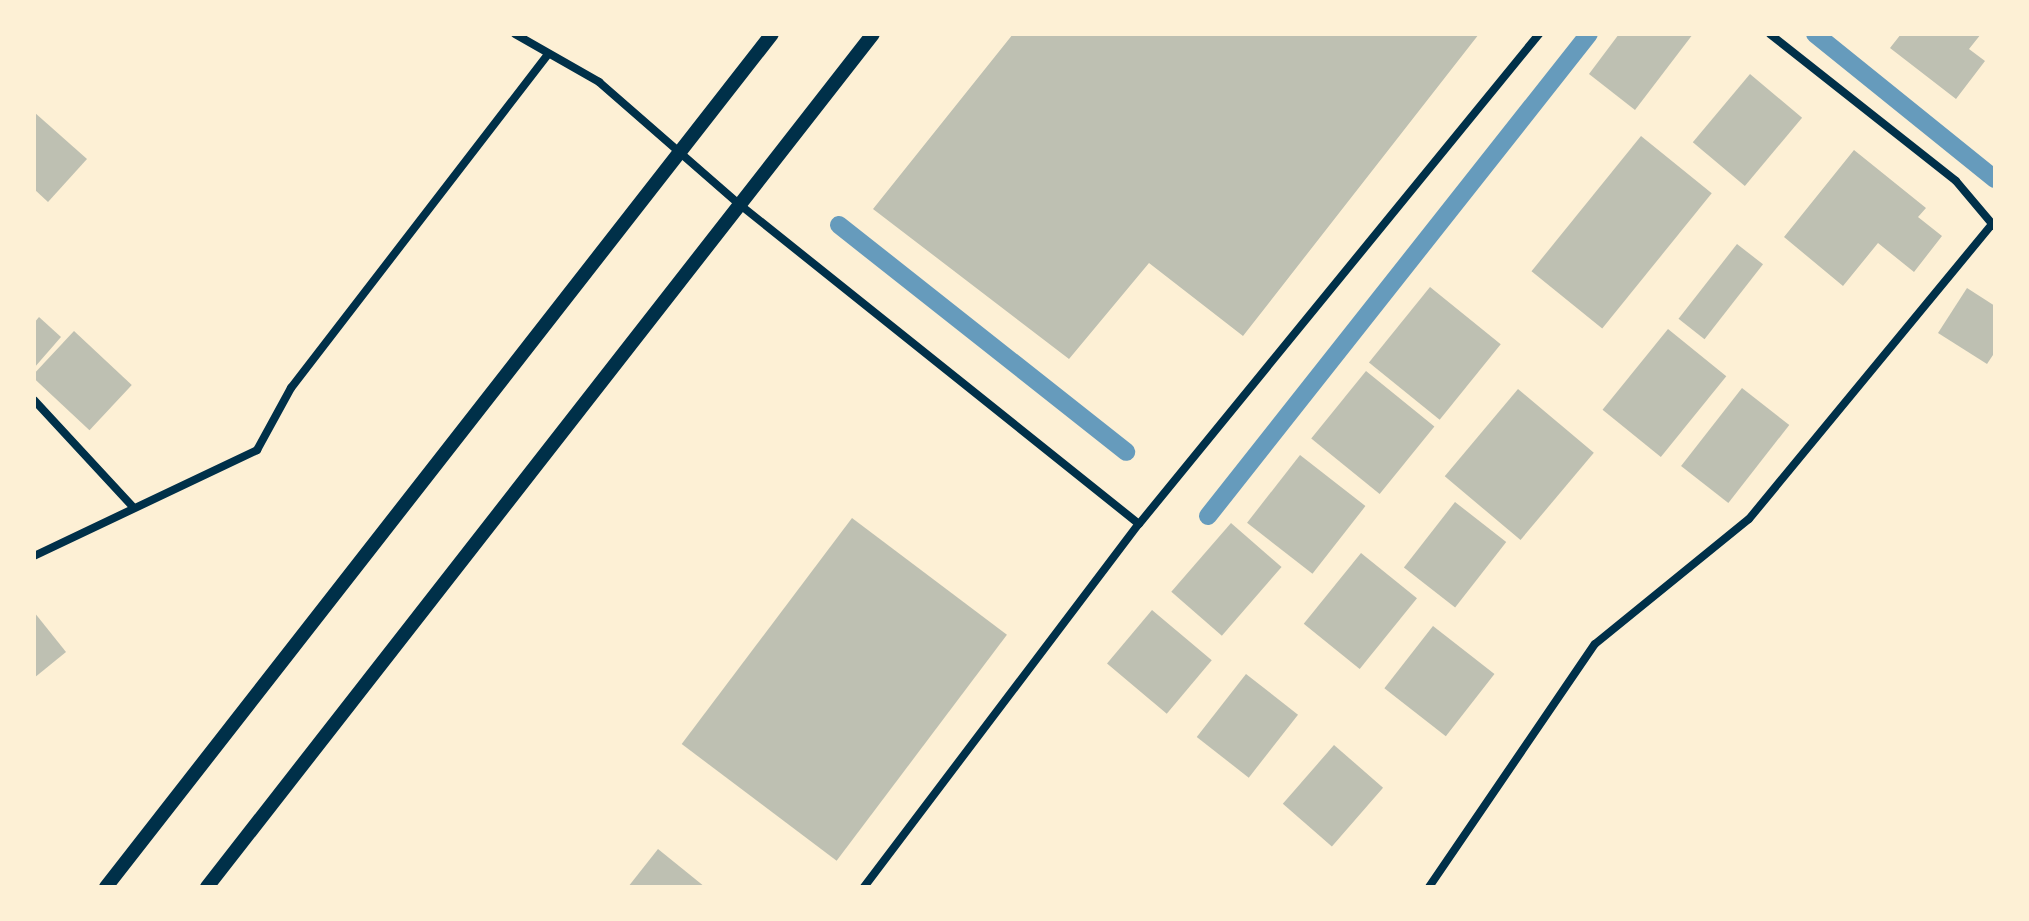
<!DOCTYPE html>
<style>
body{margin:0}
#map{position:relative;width:2029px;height:921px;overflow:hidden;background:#fdf0d5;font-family:"Varela Round",sans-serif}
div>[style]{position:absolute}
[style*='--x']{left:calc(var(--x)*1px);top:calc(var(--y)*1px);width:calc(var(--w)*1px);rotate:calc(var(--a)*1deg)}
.stream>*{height:18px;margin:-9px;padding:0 9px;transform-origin:9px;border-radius:9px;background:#669bbc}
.building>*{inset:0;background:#bec0b2;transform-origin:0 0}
.minor>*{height:8px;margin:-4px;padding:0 4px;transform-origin:4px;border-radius:4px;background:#003049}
.tertiary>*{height:14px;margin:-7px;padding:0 7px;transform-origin:7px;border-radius:7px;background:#003049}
span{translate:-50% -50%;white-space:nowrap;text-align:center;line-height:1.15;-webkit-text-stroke:8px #fdf0d5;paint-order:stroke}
.frame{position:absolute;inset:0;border:36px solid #fdf0d5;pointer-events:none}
</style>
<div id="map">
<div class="stream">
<i style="--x:1815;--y:34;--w:231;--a:38.9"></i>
<i style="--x:839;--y:225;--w:366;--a:38.3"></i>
<i style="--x:1208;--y:516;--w:614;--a:-51.68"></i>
</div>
<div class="building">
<i style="clip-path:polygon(1013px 34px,1479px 34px,1243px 336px,1149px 263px,1069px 359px,873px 209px)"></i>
<i style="clip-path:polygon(1619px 34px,1693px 34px,1635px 110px,1589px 74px)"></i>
<i style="clip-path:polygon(1901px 34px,1981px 34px,1969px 49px,1985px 61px,1956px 99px,1890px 48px)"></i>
<i style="left:1750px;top:74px;width:68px;height:89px;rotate:40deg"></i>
<i style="clip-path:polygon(34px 112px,87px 159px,48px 202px,34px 189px)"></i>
<i style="left:1641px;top:136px;width:91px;height:174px;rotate:39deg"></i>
<i style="clip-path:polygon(1854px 150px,1926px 208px,1918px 217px,1942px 236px,1914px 272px,1878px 243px,1843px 286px,1784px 237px)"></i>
<i style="left:1737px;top:244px;width:33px;height:95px;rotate:38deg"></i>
<i style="left:1430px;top:287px;width:91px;height:97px;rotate:39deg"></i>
<i style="clip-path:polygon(1967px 288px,1995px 306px,1995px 352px,1987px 364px,1938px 333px)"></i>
<i style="clip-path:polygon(39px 317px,61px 337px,34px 368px,34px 323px)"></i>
<i style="left:1668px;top:329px;width:75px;height:104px;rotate:39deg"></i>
<i style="left:74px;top:331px;width:79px;height:62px;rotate:43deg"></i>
<i style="left:1366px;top:371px;width:88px;height:87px;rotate:39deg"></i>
<i style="left:1742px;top:388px;width:60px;height:99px;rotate:38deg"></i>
<i style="left:1518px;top:389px;width:99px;height:114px;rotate:40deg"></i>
<i style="left:1300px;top:455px;width:83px;height:86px;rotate:38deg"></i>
<i style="left:1455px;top:502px;width:65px;height:83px;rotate:38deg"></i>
<i style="left:852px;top:518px;width:194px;height:283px;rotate:37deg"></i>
<i style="left:1231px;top:523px;width:67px;height:91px;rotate:41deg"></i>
<i style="left:1361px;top:553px;width:72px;height:91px;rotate:39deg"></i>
<i style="left:1152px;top:610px;width:78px;height:70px;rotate:40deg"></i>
<i style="clip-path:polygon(34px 612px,66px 652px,34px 678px)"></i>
<i style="left:1433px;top:626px;width:78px;height:79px;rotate:38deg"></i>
<i style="left:1246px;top:674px;width:66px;height:80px;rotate:38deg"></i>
<i style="left:1334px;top:745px;width:65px;height:78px;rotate:41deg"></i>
<i style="clip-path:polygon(658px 849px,705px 887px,628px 887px)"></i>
</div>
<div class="minor">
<i style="--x:515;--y:34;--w:97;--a:29.7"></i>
<i style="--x:599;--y:82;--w:186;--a:41.1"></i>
<i style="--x:739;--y:204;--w:512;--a:38.66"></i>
<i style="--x:1770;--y:34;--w:237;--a:38.3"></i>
<i style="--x:1956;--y:181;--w:59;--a:49.8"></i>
<i style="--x:34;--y:400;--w:147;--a:47.2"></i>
<i style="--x:34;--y:556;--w:247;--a:-25.4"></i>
<i style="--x:257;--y:450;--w:71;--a:-61.3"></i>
<i style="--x:291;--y:388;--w:420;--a:-52.4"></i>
<i style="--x:864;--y:887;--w:455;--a:-52.9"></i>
<i style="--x:1139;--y:524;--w:633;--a:-50.77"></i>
<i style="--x:1429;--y:887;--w:294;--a:-55.7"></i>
<i style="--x:1595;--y:644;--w:198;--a:-39.1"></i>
<i style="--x:1749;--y:519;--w:381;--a:-50.5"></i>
</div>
<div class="tertiary">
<i style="--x:106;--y:887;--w:1082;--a:-52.02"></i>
<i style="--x:207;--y:887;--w:1082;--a:-52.02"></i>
</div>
<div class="frame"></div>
</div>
